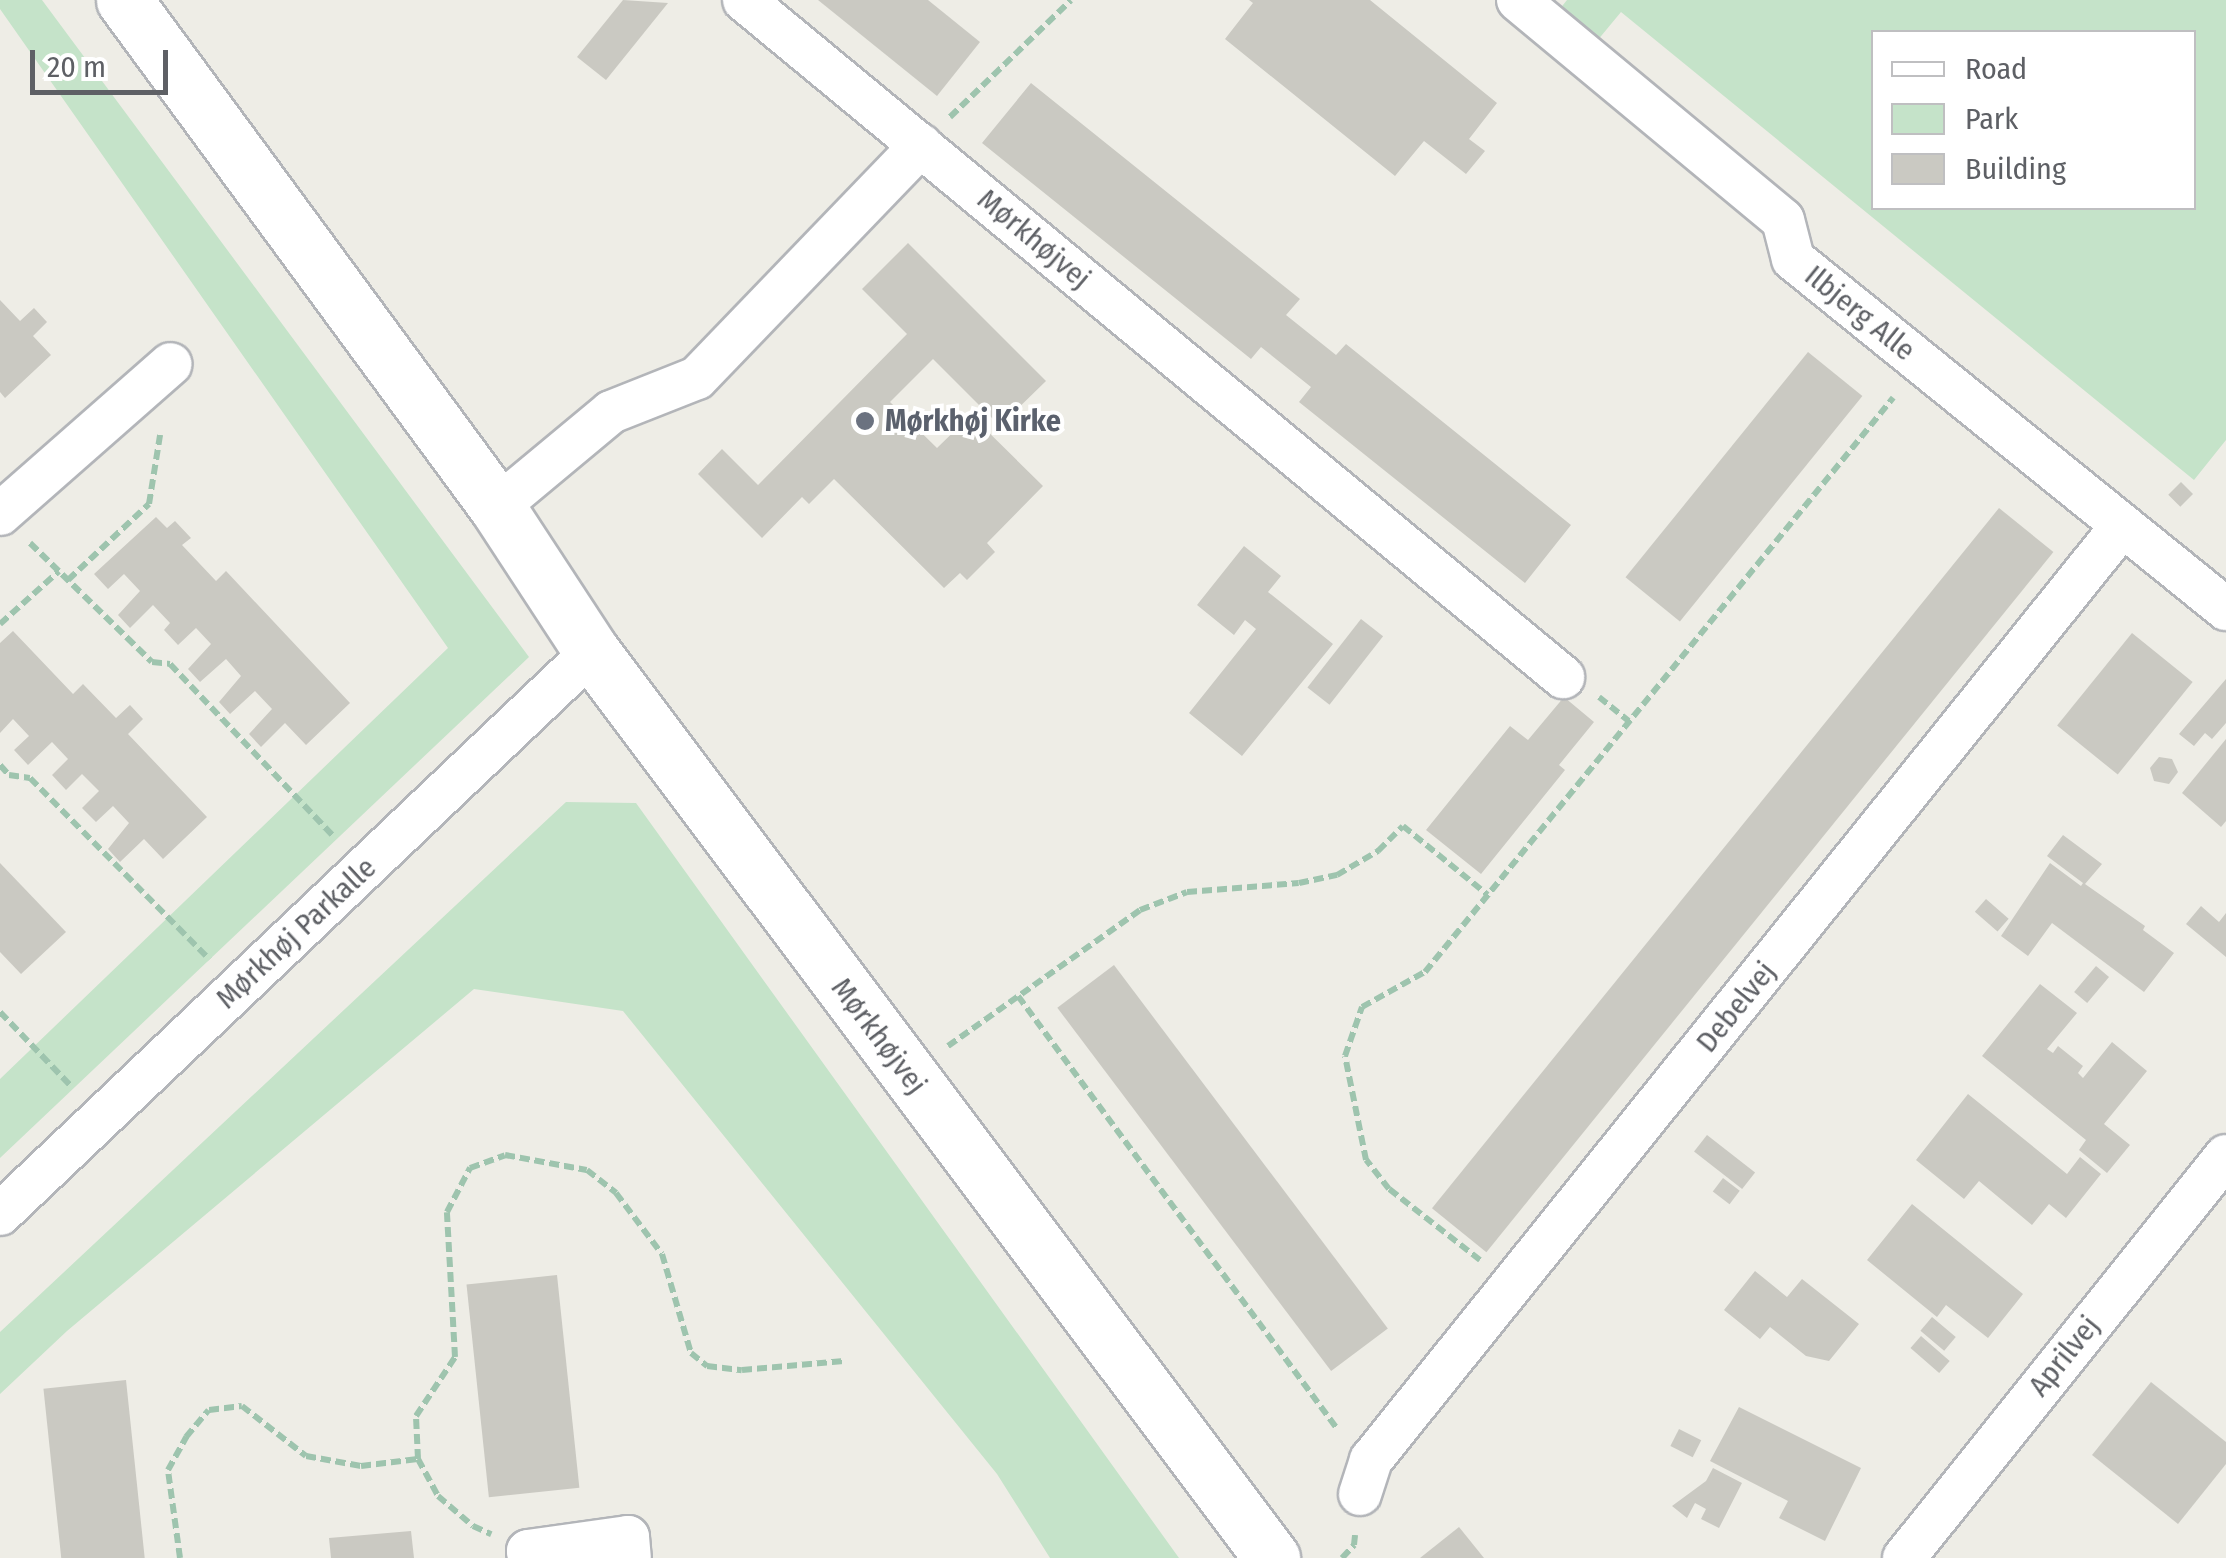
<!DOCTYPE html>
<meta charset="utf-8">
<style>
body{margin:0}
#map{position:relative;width:2226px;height:1558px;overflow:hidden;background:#eeede6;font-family:"Fira Sans Condensed",sans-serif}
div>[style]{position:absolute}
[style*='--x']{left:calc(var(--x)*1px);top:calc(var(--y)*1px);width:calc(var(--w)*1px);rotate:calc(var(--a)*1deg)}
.green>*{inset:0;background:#c5e3c9}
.building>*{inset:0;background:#cac9c2;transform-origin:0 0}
.path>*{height:6px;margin-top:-3px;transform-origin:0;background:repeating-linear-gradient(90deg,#9ec4ae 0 10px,transparent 0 15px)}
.roads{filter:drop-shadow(2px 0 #b3b5b9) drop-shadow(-2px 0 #b3b5b9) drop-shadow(0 2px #b3b5b9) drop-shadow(0 -2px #b3b5b9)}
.minor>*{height:42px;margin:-21px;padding:0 21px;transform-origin:21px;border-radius:21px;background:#fff}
.tertiary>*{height:55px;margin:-27.5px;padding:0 27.5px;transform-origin:27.5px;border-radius:27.5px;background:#fff}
.dots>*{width:28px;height:28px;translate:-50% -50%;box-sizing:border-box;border:5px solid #fff;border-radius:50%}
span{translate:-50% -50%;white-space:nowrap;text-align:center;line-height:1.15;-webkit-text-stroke:8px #fff;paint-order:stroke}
.street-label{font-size:30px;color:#5e6065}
.worship-label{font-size:30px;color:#5b616d;font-weight:700}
.left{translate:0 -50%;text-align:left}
.legend{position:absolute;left:1871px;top:30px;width:325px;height:180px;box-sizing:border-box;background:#fff;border:2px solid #bfbfc1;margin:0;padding:12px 18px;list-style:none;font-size:30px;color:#5e6065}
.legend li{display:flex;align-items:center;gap:20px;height:50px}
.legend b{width:50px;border:2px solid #bfbfc1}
.scale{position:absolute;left:30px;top:50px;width:138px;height:45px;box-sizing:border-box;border:5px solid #5e6065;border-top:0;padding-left:12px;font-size:30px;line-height:35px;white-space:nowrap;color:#5e6065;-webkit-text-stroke:8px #fff;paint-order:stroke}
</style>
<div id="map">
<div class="green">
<i style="clip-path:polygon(0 0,42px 0,529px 657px,0 1158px,0 1079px,448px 648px,0 9px)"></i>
<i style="clip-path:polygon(evenodd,1567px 0,2226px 0,2226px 440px,2194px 480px,1621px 12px,1597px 41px,1559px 10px,1567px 0,1874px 32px,2194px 32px,2194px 208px,1874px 208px,1874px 32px)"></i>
<i style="clip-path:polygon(566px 802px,636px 803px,1179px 1558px,1050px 1558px,997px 1474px,623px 1011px,474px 989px,67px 1331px,0 1394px,0 1332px)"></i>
</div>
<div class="building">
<i style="clip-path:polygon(623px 0,668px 3px,606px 80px,577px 57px)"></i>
<i style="clip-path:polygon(818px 0,928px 0,980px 42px,937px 96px)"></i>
<i style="clip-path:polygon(1249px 0,1370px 0,1497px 103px,1469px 139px,1485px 151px,1466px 174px,1424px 141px,1395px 176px,1225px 39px,1253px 3px)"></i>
<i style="clip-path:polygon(1031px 83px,1300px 299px,1286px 315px,1336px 355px,1346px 344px,1571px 525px,1525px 583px,1299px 402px,1311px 387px,1261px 347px,1251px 359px,982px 143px)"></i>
<i style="clip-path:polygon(908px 243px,1046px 381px,1000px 426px,933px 359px,890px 402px,937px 448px,971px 415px,1043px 486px,987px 543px,995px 552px,967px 580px,960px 573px,944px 588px,834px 479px,809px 504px,802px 497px,762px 538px,698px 474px,722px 449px,758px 485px,907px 334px,862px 289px)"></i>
<i style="clip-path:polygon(0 300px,20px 321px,34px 308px,47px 322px,33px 336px,51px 355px,5px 398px,0 392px)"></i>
<i style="left:1808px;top:352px;width:70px;height:290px;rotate:39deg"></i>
<i style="left:2181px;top:482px;width:17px;height:18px;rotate:45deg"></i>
<i style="left:1999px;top:508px;width:70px;height:901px;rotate:39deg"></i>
<i style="clip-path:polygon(156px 517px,167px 528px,175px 521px,191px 538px,182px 545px,216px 581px,226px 571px,350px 703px,306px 745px,285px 723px,261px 747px,249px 734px,272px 709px,255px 691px,230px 714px,219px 702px,241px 676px,226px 659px,200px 682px,188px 669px,211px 644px,196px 628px,178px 645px,164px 630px,170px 623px,153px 605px,130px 628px,118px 615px,140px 591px,124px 574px,108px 589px,94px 574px)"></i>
<i style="clip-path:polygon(1244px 546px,1281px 576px,1268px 592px,1333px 644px,1242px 756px,1189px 713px,1256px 629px,1245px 620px,1234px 635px,1197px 605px)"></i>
<i style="left:1361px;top:619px;width:28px;height:87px;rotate:38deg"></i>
<i style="clip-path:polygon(13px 631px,73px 694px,83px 684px,116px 718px,130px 705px,143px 719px,128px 734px,207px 817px,163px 859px,144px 839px,120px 862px,108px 849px,129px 823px,113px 806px,96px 822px,82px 808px,99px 791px,82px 774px,66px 790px,52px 775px,68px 759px,52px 742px,28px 765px,14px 750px,29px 736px,13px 719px,0 733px,0 643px)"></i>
<i style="left:2132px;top:633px;width:78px;height:119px;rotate:39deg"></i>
<i style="clip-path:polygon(2226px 679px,2226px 723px,2212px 739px,2205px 733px,2194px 746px,2179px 734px)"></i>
<i style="clip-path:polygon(1564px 697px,1594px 722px,1559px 765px,1565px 770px,1481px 874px,1426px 830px,1510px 726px,1528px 740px)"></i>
<i style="clip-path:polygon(2226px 739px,2226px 821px,2221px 827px,2182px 793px)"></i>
<i style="clip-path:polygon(2159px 757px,2172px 759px,2178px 772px,2169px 784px,2154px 781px,2150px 768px)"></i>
<i style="clip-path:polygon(2063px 835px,2102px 864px,2085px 884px,2145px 926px,2143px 930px,2174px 953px,2144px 992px,2052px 923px,2028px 956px,2001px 936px,2050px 863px,2081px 886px,2083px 883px,2047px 856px)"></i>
<i style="clip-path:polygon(0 863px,66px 932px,21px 974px,0 952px)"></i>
<i style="left:1986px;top:899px;width:30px;height:17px;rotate:41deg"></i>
<i style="clip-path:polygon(2201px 906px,2219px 922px,2226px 913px,2226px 957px,2186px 924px)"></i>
<i style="left:1114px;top:965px;width:455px;height:71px;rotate:53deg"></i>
<i style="left:2096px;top:966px;width:17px;height:34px;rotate:40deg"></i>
<i style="clip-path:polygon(2040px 984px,2077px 1013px,2047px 1049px,2053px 1053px,2058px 1046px,2083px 1066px,2078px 1073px,2083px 1078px,2112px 1042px,2147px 1071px,2104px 1124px,2130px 1145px,2107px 1173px,2079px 1150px,2086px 1140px,1982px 1056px)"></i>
<i style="clip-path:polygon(1968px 1094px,2067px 1174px,2080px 1157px,2101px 1174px,2066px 1218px,2049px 1204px,2032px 1225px,1979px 1181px,1964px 1199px,1916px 1160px)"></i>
<i style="left:1707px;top:1135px;width:61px;height:21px;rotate:38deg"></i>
<i style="left:1723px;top:1178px;width:21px;height:17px;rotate:37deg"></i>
<i style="clip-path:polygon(1912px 1204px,2023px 1294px,1988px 1338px,1946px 1305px,1937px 1317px,1867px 1260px)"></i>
<i style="clip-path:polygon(1755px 1271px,1787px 1297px,1802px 1279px,1859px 1324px,1829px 1361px,1806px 1356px,1770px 1327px,1760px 1339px,1724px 1310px)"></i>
<i style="left:557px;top:1275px;width:214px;height:91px;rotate:84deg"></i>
<i style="left:1932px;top:1317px;width:31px;height:18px;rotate:40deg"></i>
<i style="left:1921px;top:1336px;width:38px;height:16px;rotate:41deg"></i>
<i style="left:126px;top:1380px;width:179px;height:83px;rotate:84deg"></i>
<i style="clip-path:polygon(2151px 1382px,2226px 1442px,2226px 1464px,2178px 1524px,2092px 1455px)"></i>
<i style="clip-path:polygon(1739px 1407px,1861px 1468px,1825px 1541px,1779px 1518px,1788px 1501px,1710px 1461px)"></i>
<i style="left:1679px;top:1429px;width:25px;height:19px;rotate:27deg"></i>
<i style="clip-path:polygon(1713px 1468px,1742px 1483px,1719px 1528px,1701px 1519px,1706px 1509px,1695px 1503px,1687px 1518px,1672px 1506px,1706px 1481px)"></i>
<i style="clip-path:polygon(1459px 1527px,1484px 1558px,1420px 1558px)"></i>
<i style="clip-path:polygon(411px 1531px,414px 1558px,331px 1558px,329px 1538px)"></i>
</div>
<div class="path">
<i style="--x:950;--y:117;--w:168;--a:-44"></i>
<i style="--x:30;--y:543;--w:170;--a:44.3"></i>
<i style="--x:152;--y:662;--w:18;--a:6"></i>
<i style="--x:170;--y:664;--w:238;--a:46.5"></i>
<i style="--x:68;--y:580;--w:111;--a:-43.2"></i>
<i style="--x:149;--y:504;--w:70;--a:-80.9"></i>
<i style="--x:0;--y:624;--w:79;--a:-41.9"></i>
<i style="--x:1599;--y:697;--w:38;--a:39"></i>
<i style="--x:0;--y:765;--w:13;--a:48"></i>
<i style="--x:9;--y:775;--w:21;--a:8"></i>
<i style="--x:30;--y:778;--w:255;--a:45.3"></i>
<i style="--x:1018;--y:996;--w:539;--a:53.6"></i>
<i style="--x:0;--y:1012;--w:104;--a:46.2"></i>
<i style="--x:948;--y:1046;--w:235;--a:-35.3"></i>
<i style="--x:1140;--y:910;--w:50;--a:-21"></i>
<i style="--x:1187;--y:892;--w:112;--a:-4.6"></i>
<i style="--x:1299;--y:883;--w:39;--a:-12"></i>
<i style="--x:1337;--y:875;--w:48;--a:-30.3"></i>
<i style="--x:1378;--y:851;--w:35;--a:-45"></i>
<i style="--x:1403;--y:826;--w:109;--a:39.1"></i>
<i style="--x:1480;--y:1260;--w:115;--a:-142"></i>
<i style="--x:1389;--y:1189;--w:37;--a:-128"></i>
<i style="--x:1366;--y:1160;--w:106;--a:-101.4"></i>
<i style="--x:1345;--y:1056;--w:52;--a:-70.9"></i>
<i style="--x:1362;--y:1007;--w:72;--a:-29.1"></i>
<i style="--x:1425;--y:972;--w:741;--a:-50.81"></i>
<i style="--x:418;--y:1459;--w:43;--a:-92.7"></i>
<i style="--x:416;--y:1416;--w:71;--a:-56.5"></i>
<i style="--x:455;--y:1357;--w:145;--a:-93.2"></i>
<i style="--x:447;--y:1212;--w:50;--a:-62.4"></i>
<i style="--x:470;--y:1168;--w:37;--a:-20"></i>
<i style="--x:505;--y:1155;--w:83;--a:10.4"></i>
<i style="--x:587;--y:1170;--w:37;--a:38"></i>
<i style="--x:616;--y:1193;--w:76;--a:53"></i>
<i style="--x:662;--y:1254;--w:103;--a:73.7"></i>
<i style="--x:691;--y:1353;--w:21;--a:39"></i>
<i style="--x:707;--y:1366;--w:35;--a:7"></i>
<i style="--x:742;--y:1370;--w:102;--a:-5"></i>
<i style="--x:180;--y:1558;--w:89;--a:-97.8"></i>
<i style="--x:168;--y:1470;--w:38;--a:-61"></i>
<i style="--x:186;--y:1437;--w:35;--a:-50"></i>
<i style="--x:209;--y:1410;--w:33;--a:-7"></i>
<i style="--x:242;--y:1406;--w:81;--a:38"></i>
<i style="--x:306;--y:1456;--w:56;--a:10.3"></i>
<i style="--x:361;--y:1466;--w:57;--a:-7"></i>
<i style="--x:418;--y:1459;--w:42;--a:61.6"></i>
<i style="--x:438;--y:1496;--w:46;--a:40.6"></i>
<i style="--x:473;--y:1526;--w:20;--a:24"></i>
<i style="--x:1342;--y:1558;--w:18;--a:-47"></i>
<i style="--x:1354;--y:1545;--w:10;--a:-84"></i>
</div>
<div class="roads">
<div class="minor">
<i style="--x:744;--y:0;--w:1063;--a:39.58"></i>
<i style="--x:1518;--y:0;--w:344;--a:39.7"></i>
<i style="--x:1783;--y:220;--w:40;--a:75.6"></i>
<i style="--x:1793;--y:259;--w:557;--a:38.95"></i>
<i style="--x:497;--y:507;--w:148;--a:-39.8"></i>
<i style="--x:611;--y:412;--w:92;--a:-21.6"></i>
<i style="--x:697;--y:378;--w:323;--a:-46.1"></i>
<i style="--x:0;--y:514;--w:227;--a:-41.3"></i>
<i style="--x:0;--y:1214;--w:816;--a:-43.51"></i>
<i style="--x:1360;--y:1494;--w:36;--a:-72"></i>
<i style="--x:1371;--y:1460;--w:1198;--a:-51.2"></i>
<i style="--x:529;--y:1558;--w:7;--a:-98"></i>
<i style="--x:528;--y:1551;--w:101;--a:-8"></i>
<i style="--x:628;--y:1537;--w:21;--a:85"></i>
<i style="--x:1904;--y:1558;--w:515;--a:-51.31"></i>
</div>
<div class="tertiary">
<i style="--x:124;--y:0;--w:629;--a:53.66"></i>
<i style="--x:497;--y:507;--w:173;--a:56.8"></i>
<i style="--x:592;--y:652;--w:1133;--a:53.11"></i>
</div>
</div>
<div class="dots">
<i style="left:865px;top:421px;background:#6b7280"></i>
</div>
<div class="street-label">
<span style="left:1034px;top:239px;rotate:40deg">Mørkhøjvej</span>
<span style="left:1860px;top:313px;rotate:39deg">Ilbjerg Alle</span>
<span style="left:296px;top:933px;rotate:-43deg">Mørkhøj Parkalle</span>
<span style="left:1736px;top:1007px;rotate:-51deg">Debelvej</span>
<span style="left:879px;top:1036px;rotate:53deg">Mørkhøjvej</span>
<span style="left:2064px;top:1356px;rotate:-51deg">Aprilvej</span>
</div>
<div class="worship-label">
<span class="left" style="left:885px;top:421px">Mørkhøj Kirke</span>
</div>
<ul class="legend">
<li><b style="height:12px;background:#fff"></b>Road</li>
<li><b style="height:28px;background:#c5e3c9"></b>Park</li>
<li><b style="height:28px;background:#cac9c2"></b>Building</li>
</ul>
<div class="scale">20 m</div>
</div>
